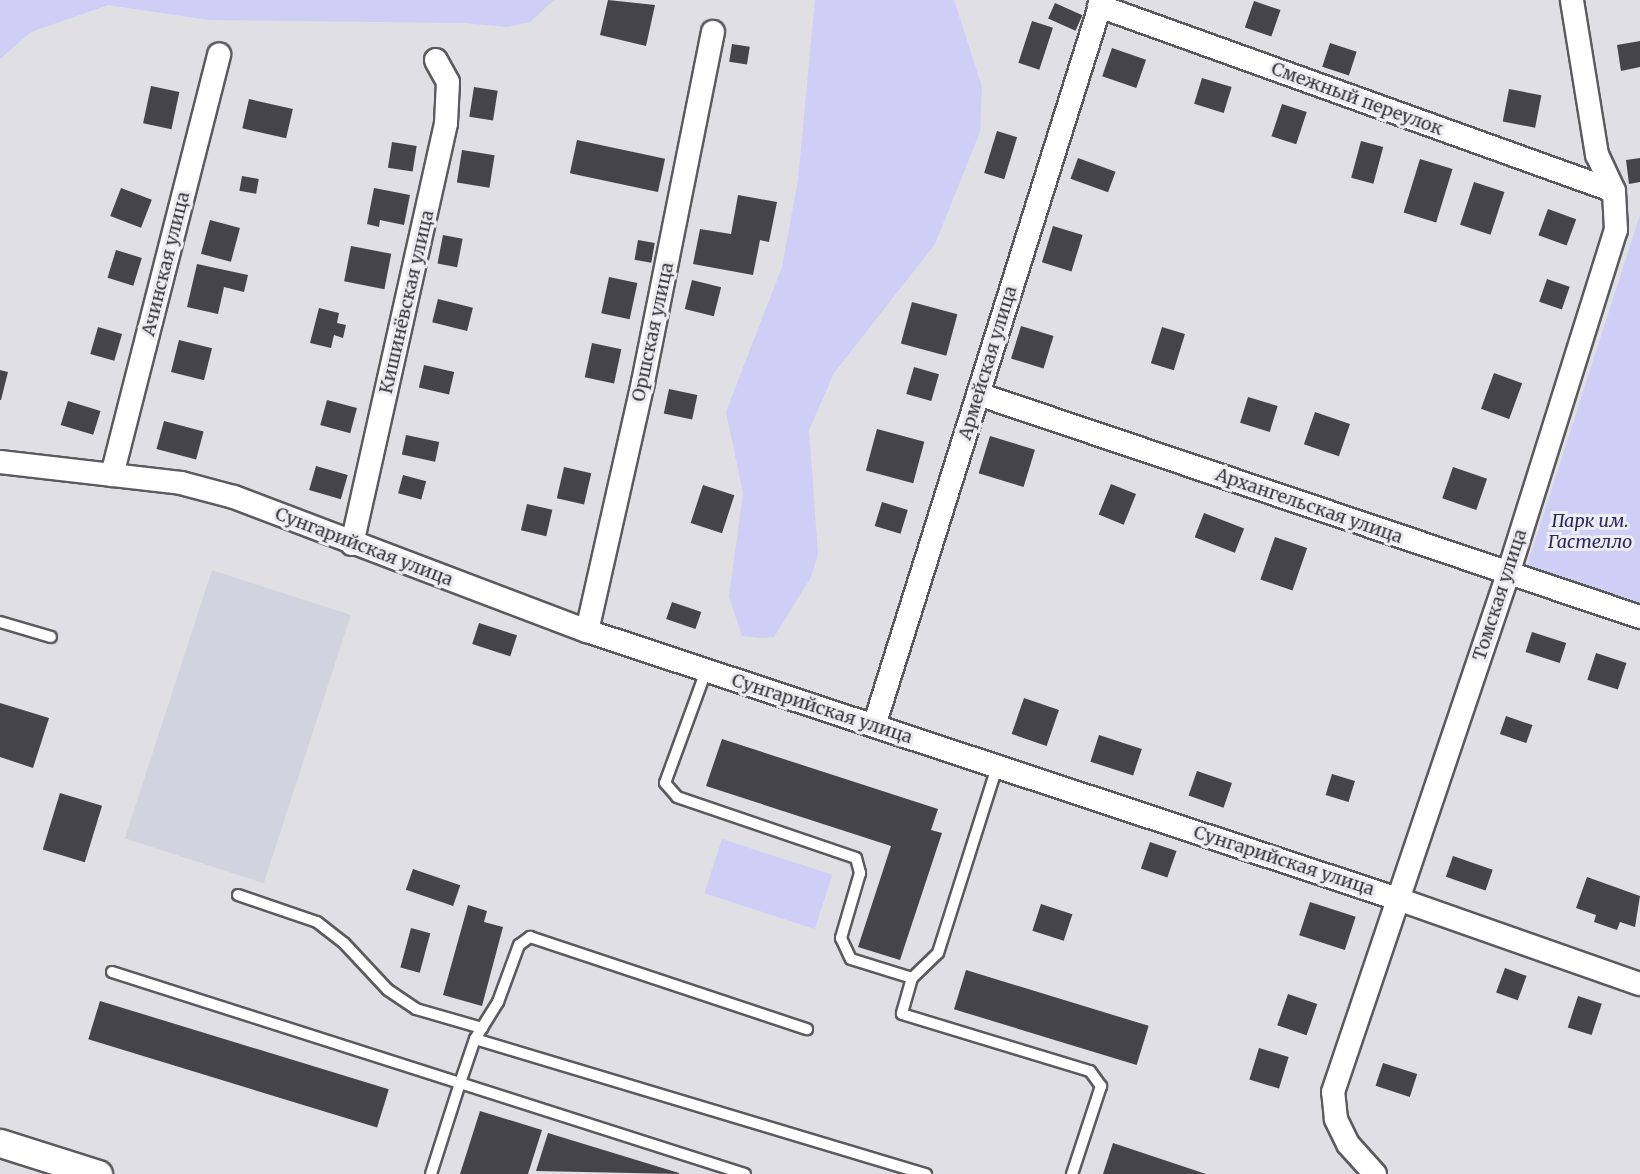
<!DOCTYPE html>
<meta charset="utf-8">
<style>
body{margin:0}
#map{position:relative;width:1640px;height:1174px;overflow:hidden;background:#dfdfe4;font-family:Merriweather,serif}
div>[style]{position:absolute}
[style*='--x']{left:calc(var(--x)*1px);top:calc(var(--y)*1px);width:calc(var(--w)*1px);rotate:calc(var(--a)*1deg)}
.built>*{inset:0;background:#d3d3df;transform-origin:0 0}
.green>*{inset:0;background:#cecef7;transform-origin:0 0}
.building>*{inset:0;background:#454549;transform-origin:0 0}
.roads{filter:drop-shadow(2px 0 #5b5b5f) drop-shadow(-2px 0 #5b5b5f) drop-shadow(0 2px #5b5b5f) drop-shadow(0 -2px #5b5b5f)}
.service>*{height:10px;margin:-5px;padding:0 5px;transform-origin:5px;border-radius:5px;background:#fff}
.minor>*{height:22px;margin:-11px;padding:0 11px;transform-origin:11px;border-radius:11px;background:#fff}
.tertiary>*{height:27px;margin:-13.5px;padding:0 13.5px;transform-origin:13.5px;border-radius:13.5px;background:#fff}
span{translate:-50% -50%;white-space:nowrap;text-align:center;line-height:1.15;-webkit-text-stroke:6px #ececf1;paint-order:stroke}
.street-label{font-size:18px;color:#373739}
.park-label{font-size:18px;color:#2e275f;font-style:italic}
</style>
<div id="map">
<div class="built">
<i style="left:212px;top:570px;width:146px;height:282px;rotate:18deg"></i>
</div>
<div class="green">
<i style="clip-path:polygon(0 0,554px 0,530px 22px,507px 27px,464px 23px,209px 20px,108px 5px,31px 32px,0 59px)"></i>
<i style="clip-path:polygon(815px 0,954px 0,982px 87px,980px 132px,935px 244px,834px 373px,809px 430px,818px 554px,811px 577px,774px 637px,761px 638px,742px 636px,729px 597px,743px 493px,726px 412px,782px 267px,798px 180px)"></i>
<i style="clip-path:polygon(1640px 215px,1640px 604px,1527px 566px)"></i>
<i style="left:722px;top:839px;width:116px;height:57px;rotate:18deg"></i>
</div>
<div class="building">
<i style="clip-path:polygon(608px 0,655px 5px,646px 46px,600px 35px)"></i>
<i style="left:1254px;top:1px;width:28px;height:28px;rotate:19deg"></i>
<i style="left:1055px;top:3px;width:30px;height:17px;rotate:24deg"></i>
<i style="left:1032px;top:21px;width:22px;height:44px;rotate:18deg"></i>
<i style="clip-path:polygon(1640px 41px,1640px 67px,1621px 71px,1617px 45px)"></i>
<i style="left:1330px;top:43px;width:28px;height:25px;rotate:18deg"></i>
<i style="left:732px;top:44px;width:18px;height:18px;rotate:9deg"></i>
<i style="left:1112px;top:48px;width:36px;height:30px;rotate:19deg"></i>
<i style="left:1202px;top:78px;width:31px;height:27px;rotate:17deg"></i>
<i style="left:151px;top:86px;width:29px;height:38px;rotate:12deg"></i>
<i style="left:474px;top:87px;width:24px;height:30px;rotate:9deg"></i>
<i style="left:1509px;top:89px;width:33px;height:33px;rotate:11deg"></i>
<i style="left:249px;top:99px;width:45px;height:30px;rotate:13deg"></i>
<i style="left:1282px;top:104px;width:26px;height:34px;rotate:18deg"></i>
<i style="left:997px;top:131px;width:21px;height:44px;rotate:17deg"></i>
<i style="left:577px;top:140px;width:90px;height:34px;rotate:12deg"></i>
<i style="left:1361px;top:141px;width:23px;height:38px;rotate:15deg"></i>
<i style="left:392px;top:142px;width:25px;height:26px;rotate:9deg"></i>
<i style="left:462px;top:150px;width:33px;height:33px;rotate:9deg"></i>
<i style="left:1078px;top:158px;width:40px;height:22px;rotate:20deg"></i>
<i style="clip-path:polygon(1640px 158px,1640px 182px,1629px 184px,1626px 160px)"></i>
<i style="left:1420px;top:159px;width:34px;height:56px;rotate:17deg"></i>
<i style="left:242px;top:176px;width:17px;height:15px;rotate:10deg"></i>
<i style="left:1474px;top:182px;width:32px;height:45px;rotate:18deg"></i>
<i style="left:121px;top:188px;width:33px;height:30px;rotate:21deg"></i>
<i style="clip-path:polygon(374px 188px,410px 195px,404px 225px,380px 220px,379px 227px,367px 224px)"></i>
<i style="clip-path:polygon(738px 195px,777px 202px,769px 242px,760px 240px,753px 275px,693px 264px,700px 229px,731px 234px)"></i>
<i style="left:1548px;top:209px;width:30px;height:28px;rotate:20deg"></i>
<i style="left:210px;top:220px;width:31px;height:35px;rotate:15deg"></i>
<i style="left:1053px;top:226px;width:31px;height:38px;rotate:17deg"></i>
<i style="left:443px;top:235px;width:20px;height:29px;rotate:11deg"></i>
<i style="left:638px;top:240px;width:17px;height:20px;rotate:10deg"></i>
<i style="left:351px;top:246px;width:41px;height:36px;rotate:11deg"></i>
<i style="left:116px;top:250px;width:27px;height:29px;rotate:17deg"></i>
<i style="clip-path:polygon(197px 264px,248px 275px,244px 292px,224px 287px,218px 314px,187px 307px)"></i>
<i style="left:609px;top:277px;width:29px;height:37px;rotate:12deg"></i>
<i style="left:1547px;top:279px;width:24px;height:24px;rotate:19deg"></i>
<i style="left:692px;top:280px;width:30px;height:30px;rotate:14deg"></i>
<i style="left:438px;top:299px;width:36px;height:24px;rotate:14deg"></i>
<i style="left:912px;top:302px;width:47px;height:43px;rotate:15deg"></i>
<i style="clip-path:polygon(319px 308px,339px 313px,337px 323px,346px 325px,343px 338px,334px 335px,331px 348px,310px 343px)"></i>
<i style="left:1021px;top:326px;width:34px;height:34px;rotate:17deg"></i>
<i style="left:98px;top:327px;width:25px;height:28px;rotate:16deg"></i>
<i style="left:1162px;top:327px;width:24px;height:38px;rotate:17deg"></i>
<i style="left:179px;top:340px;width:34px;height:33px;rotate:14deg"></i>
<i style="left:592px;top:343px;width:30px;height:35px;rotate:12deg"></i>
<i style="left:424px;top:365px;width:31px;height:23px;rotate:13deg"></i>
<i style="left:914px;top:367px;width:26px;height:28px;rotate:16deg"></i>
<i style="clip-path:polygon(0 370px,8px 372px,1px 400px,0 400px)"></i>
<i style="left:1494px;top:373px;width:30px;height:38px;rotate:20deg"></i>
<i style="left:669px;top:389px;width:29px;height:25px;rotate:12deg"></i>
<i style="left:1248px;top:397px;width:31px;height:27px;rotate:17deg"></i>
<i style="left:327px;top:400px;width:31px;height:26px;rotate:15deg"></i>
<i style="left:68px;top:401px;width:34px;height:25px;rotate:17deg"></i>
<i style="left:1315px;top:412px;width:37px;height:34px;rotate:19deg"></i>
<i style="left:164px;top:421px;width:41px;height:29px;rotate:15deg"></i>
<i style="left:877px;top:429px;width:49px;height:43px;rotate:15deg"></i>
<i style="left:406px;top:435px;width:34px;height:20px;rotate:12deg"></i>
<i style="left:990px;top:436px;width:47px;height:39px;rotate:17deg"></i>
<i style="left:316px;top:466px;width:33px;height:25px;rotate:16deg"></i>
<i style="left:564px;top:467px;width:28px;height:32px;rotate:13deg"></i>
<i style="left:1453px;top:467px;width:36px;height:33px;rotate:19deg"></i>
<i style="left:403px;top:475px;width:24px;height:19px;rotate:15deg"></i>
<i style="left:1111px;top:484px;width:27px;height:33px;rotate:22deg"></i>
<i style="left:703px;top:485px;width:33px;height:40px;rotate:18deg"></i>
<i style="left:882px;top:502px;width:27px;height:25px;rotate:17deg"></i>
<i style="left:527px;top:504px;width:26px;height:27px;rotate:13deg"></i>
<i style="left:1204px;top:513px;width:43px;height:26px;rotate:21deg"></i>
<i style="left:1275px;top:537px;width:34px;height:45px;rotate:19deg"></i>
<i style="left:672px;top:602px;width:31px;height:18px;rotate:19deg"></i>
<i style="left:479px;top:623px;width:40px;height:22px;rotate:18deg"></i>
<i style="left:1532px;top:632px;width:36px;height:21px;rotate:18deg"></i>
<i style="left:1596px;top:653px;width:32px;height:28px;rotate:18deg"></i>
<i style="left:1024px;top:698px;width:37px;height:38px;rotate:19deg"></i>
<i style="clip-path:polygon(0 703px,49px 718px,33px 768px,0 757px)"></i>
<i style="left:1506px;top:716px;width:28px;height:19px;rotate:19deg"></i>
<i style="left:1099px;top:735px;width:45px;height:28px;rotate:18deg"></i>
<i style="clip-path:polygon(722px 739px,938px 809px,931px 830px,942px 833px,900px 960px,858px 947px,891px 846px,706px 786px)"></i>
<i style="left:1197px;top:771px;width:37px;height:26px;rotate:19deg"></i>
<i style="left:1332px;top:774px;width:24px;height:22px;rotate:17deg"></i>
<i style="left:60px;top:793px;width:44px;height:59px;rotate:17deg"></i>
<i style="left:1150px;top:842px;width:28px;height:28px;rotate:19deg"></i>
<i style="left:1453px;top:856px;width:42px;height:22px;rotate:19deg"></i>
<i style="left:413px;top:869px;width:50px;height:22px;rotate:19deg"></i>
<i style="clip-path:polygon(1587px 877px,1640px 896px,1635px 927px,1620px 922px,1617px 930px,1594px 922px,1596px 915px,1576px 908px)"></i>
<i style="left:1310px;top:902px;width:48px;height:35px;rotate:18deg"></i>
<i style="left:1041px;top:904px;width:33px;height:28px;rotate:18deg"></i>
<i style="clip-path:polygon(468px 905px,487px 911px,484px 922px,503px 927px,482px 1006px,443px 995px)"></i>
<i style="left:411px;top:928px;width:20px;height:41px;rotate:15deg"></i>
<i style="left:1505px;top:968px;width:23px;height:26px;rotate:20deg"></i>
<i style="left:966px;top:970px;width:191px;height:41px;rotate:17deg"></i>
<i style="left:1288px;top:994px;width:31px;height:33px;rotate:19deg"></i>
<i style="left:1578px;top:996px;width:25px;height:33px;rotate:18deg"></i>
<i style="left:100px;top:1001px;width:302px;height:40px;rotate:17deg"></i>
<i style="left:1259px;top:1048px;width:31px;height:33px;rotate:17deg"></i>
<i style="left:1383px;top:1063px;width:36px;height:24px;rotate:18deg"></i>
<i style="clip-path:polygon(480px 1111px,542px 1130px,528px 1174px,460px 1174px)"></i>
<i style="clip-path:polygon(548px 1133px,679px 1173px,679px 1174px,536px 1171px)"></i>
<i style="clip-path:polygon(1113px 1143px,1206px 1174px,1103px 1174px)"></i>
</div>
<div class="roads">
<div class="service">
<i style="--x:0;--y:622;--w:53;--a:16.4"></i>
<i style="--x:706;--y:671;--w:119;--a:110.1"></i>
<i style="--x:665;--y:783;--w:18;--a:49"></i>
<i style="--x:677;--y:797;--w:189;--a:18.8"></i>
<i style="--x:856;--y:858;--w:16;--a:75"></i>
<i style="--x:860;--y:873;--w:68;--a:106.3"></i>
<i style="--x:841;--y:938;--w:23;--a:65"></i>
<i style="--x:851;--y:959;--w:64;--a:17.3"></i>
<i style="--x:997;--y:767;--w:195;--a:107.6"></i>
<i style="--x:938;--y:953;--w:36;--a:136"></i>
<i style="--x:912;--y:978;--w:37;--a:106"></i>
<i style="--x:902;--y:1014;--w:196;--a:16.9"></i>
<i style="--x:1090;--y:1071;--w:19;--a:54"></i>
<i style="--x:1101;--y:1086;--w:93;--a:108.2"></i>
<i style="--x:238;--y:895;--w:83;--a:18.9"></i>
<i style="--x:317;--y:922;--w:34;--a:38"></i>
<i style="--x:344;--y:943;--w:64;--a:46.9"></i>
<i style="--x:388;--y:990;--w:34;--a:34"></i>
<i style="--x:416;--y:1009;--w:69;--a:16.1"></i>
<i style="--x:112;--y:972;--w:365;--a:17.7"></i>
<i style="--x:460;--y:1083;--w:46;--a:-71.2"></i>
<i style="--x:475;--y:1039;--w:44;--a:-58.1"></i>
<i style="--x:498;--y:1002;--w:61;--a:-69.8"></i>
<i style="--x:519;--y:945;--w:14;--a:-36"></i>
<i style="--x:530;--y:937;--w:292;--a:18.4"></i>
<i style="--x:475;--y:1039;--w:471;--a:16.7"></i>
<i style="--x:431;--y:1174;--w:96;--a:-72.3"></i>
<i style="--x:460;--y:1083;--w:299;--a:17.7"></i>
</div>
<div class="minor">
<i style="--x:1099;--y:6;--w:547;--a:19.76"></i>
<i style="--x:978;--y:394;--w:699;--a:18.62"></i>
<i style="--x:0;--y:462;--w:182;--a:6.6"></i>
<i style="--x:181;--y:483;--w:55;--a:14.8"></i>
<i style="--x:234;--y:497;--w:378;--a:20.8"></i>
<i style="--x:587;--y:631;--w:854;--a:18.29"></i>
<i style="--x:1398;--y:899;--w:256;--a:19.4"></i>
<i style="--x:112;--y:475;--w:434;--a:-75.7"></i>
<i style="--x:352;--y:544;--w:431;--a:-77.4"></i>
<i style="--x:446;--y:123;--w:41;--a:-87.2"></i>
<i style="--x:448;--y:82;--w:25;--a:-119"></i>
<i style="--x:587;--y:631;--w:255;--a:-77.3"></i>
<i style="--x:643;--y:382;--w:357;--a:-78.7"></i>
<i style="--x:874;--y:726;--w:761;--a:-72.57"></i>
<i style="--x:1375;--y:1174;--w:40;--a:-132"></i>
<i style="--x:1348;--y:1144;--w:28;--a:-116"></i>
<i style="--x:1336;--y:1119;--w:27;--a:-96"></i>
<i style="--x:1333;--y:1092;--w:547;--a:-71.33"></i>
<i style="--x:1508;--y:574;--w:361;--a:-72.6"></i>
<i style="--x:1616;--y:230;--w:39;--a:-93"></i>
<i style="--x:1614;--y:191;--w:40;--a:-115"></i>
<i style="--x:1597;--y:155;--w:157;--a:-99.2"></i>
</div>
<div class="tertiary">
<i style="--x:0;--y:1143;--w:103;--a:17.6"></i>
</div>
</div>
<div class="street-label">
<span style="left:1357px;top:99px;rotate:20deg">Смежный переулок</span>
<span style="left:166px;top:264px;rotate:-76deg">Ачинская улица</span>
<span style="left:407px;top:302px;rotate:-77deg">Кишинёвская улица</span>
<span style="left:653px;top:332px;rotate:-78deg">Оршская улица</span>
<span style="left:988px;top:363px;rotate:-73deg">Армейская улица</span>
<span style="left:1309px;top:506px;rotate:19deg">Архангельская улица</span>
<span style="left:364px;top:547px;rotate:21deg">Сунгарийская улица</span>
<span style="left:1500px;top:595px;rotate:-72deg">Томская улица</span>
<span style="left:822px;top:709px;rotate:18deg">Сунгарийская улица</span>
<span style="left:1284px;top:861px;rotate:18deg">Сунгарийская улица</span>
</div>
<div class="park-label">
<span style="left:1590px;top:532px">Парк им.<br>Гастелло</span>
</div>
</div>
